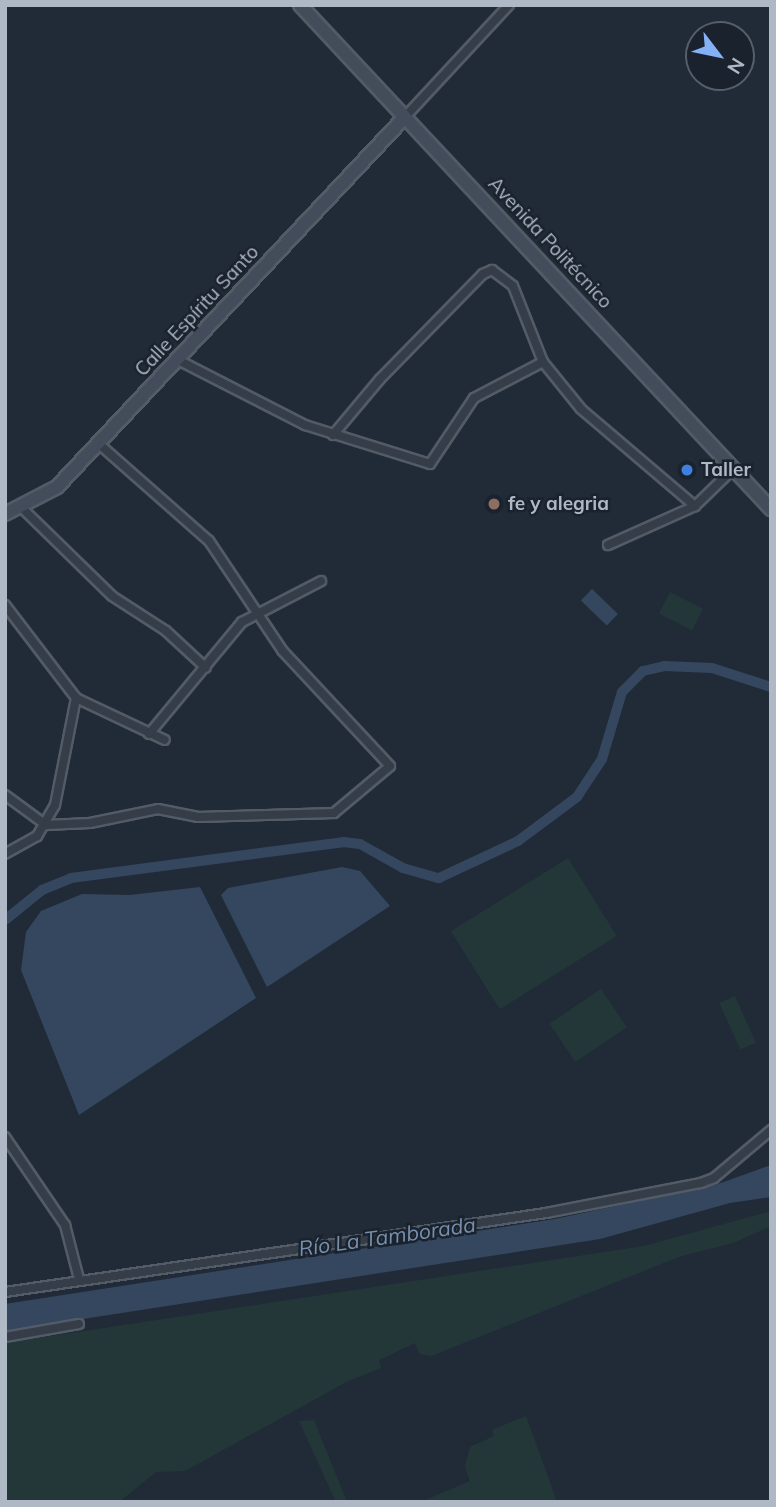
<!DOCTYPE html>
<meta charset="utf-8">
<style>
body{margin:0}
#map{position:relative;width:776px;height:1507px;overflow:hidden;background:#212b38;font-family:Mulish,sans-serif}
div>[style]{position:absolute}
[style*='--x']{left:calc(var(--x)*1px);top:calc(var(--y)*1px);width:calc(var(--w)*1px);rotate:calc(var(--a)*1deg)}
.green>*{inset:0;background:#233739;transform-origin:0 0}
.water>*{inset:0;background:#35475f;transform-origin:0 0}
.canal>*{height:10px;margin:-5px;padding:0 5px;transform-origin:5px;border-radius:5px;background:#35475f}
.roads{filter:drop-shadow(2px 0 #525b66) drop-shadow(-2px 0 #525b66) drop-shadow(0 2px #525b66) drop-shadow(0 -2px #525b66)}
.street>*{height:8px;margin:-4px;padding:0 4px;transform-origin:4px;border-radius:4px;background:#353d48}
.secondary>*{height:12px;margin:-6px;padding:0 6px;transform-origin:6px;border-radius:6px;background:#434c5b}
.dots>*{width:19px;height:19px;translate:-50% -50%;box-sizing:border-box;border:4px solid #1a222d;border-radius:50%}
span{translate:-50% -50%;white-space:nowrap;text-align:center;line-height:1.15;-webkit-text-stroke:5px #1a222d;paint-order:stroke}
.street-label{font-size:19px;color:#afb8c5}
.poi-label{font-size:19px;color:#afb8c5;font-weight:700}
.left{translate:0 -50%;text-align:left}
.water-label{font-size:21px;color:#778fac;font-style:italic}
.frame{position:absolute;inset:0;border:7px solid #afb8c5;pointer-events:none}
.north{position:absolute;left:685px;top:21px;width:70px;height:70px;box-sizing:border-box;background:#1a222d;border:2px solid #565e6a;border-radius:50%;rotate:122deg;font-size:19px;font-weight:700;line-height:28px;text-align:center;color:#afb8c5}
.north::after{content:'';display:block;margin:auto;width:24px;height:32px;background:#84b1f5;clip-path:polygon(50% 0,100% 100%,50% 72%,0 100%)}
</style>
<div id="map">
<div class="green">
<i style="left:670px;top:592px;width:37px;height:24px;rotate:27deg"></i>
<i style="left:568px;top:858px;width:92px;height:138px;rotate:58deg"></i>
<i style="left:601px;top:989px;width:46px;height:62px;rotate:56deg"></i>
<i style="left:735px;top:996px;width:51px;height:17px;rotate:66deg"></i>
<i style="clip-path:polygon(771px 1211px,771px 1226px,733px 1243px,681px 1256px,431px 1356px,420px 1354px,415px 1343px,379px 1360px,381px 1368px,348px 1381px,185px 1471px,156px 1472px,119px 1502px,5px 1502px,5px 1343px,644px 1246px)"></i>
<i style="clip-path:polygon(526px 1416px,557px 1502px,421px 1502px,470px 1481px,465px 1467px,470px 1447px,494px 1436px,492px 1430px)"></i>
<i style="clip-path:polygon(314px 1420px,317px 1428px,347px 1502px,336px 1502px,299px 1421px)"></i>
</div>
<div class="water">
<i style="left:592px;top:589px;width:36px;height:16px;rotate:44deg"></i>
<i style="clip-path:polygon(342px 867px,360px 871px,390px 906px,267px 987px,221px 895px,228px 888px)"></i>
<i style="clip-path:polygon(200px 887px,256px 998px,79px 1115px,21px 970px,26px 932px,41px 911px,82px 894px,130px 895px)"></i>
<i style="clip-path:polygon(771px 1165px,771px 1197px,730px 1203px,600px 1239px,5px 1331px,5px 1304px,555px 1219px,718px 1184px)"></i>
</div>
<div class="canal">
<i style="--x:5;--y:920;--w:48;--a:-39"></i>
<i style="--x:42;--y:890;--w:31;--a:-22"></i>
<i style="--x:71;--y:878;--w:274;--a:-7.5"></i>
<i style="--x:343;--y:842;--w:17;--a:7"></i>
<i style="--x:360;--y:844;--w:49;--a:29.2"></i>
<i style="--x:403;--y:868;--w:37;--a:16"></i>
<i style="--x:439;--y:878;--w:87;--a:-25.1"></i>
<i style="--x:518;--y:841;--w:74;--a:-36.7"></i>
<i style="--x:577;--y:797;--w:45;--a:-56.7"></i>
<i style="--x:602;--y:759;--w:70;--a:-73.4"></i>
<i style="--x:622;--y:692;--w:30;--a:-45"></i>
<i style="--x:643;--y:671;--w:22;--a:-13"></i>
<i style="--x:664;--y:666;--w:48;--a:2.4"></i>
<i style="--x:712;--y:668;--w:62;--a:17.9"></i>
</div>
<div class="roads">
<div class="street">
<i style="--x:404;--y:118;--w:154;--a:-47.1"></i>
<i style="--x:178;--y:360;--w:143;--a:27.1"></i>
<i style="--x:305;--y:425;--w:131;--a:17.3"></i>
<i style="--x:430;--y:464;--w:79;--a:-56.3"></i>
<i style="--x:474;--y:398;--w:78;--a:-27.6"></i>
<i style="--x:333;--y:435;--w:73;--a:-50"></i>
<i style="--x:380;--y:379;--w:147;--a:-45.6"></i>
<i style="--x:483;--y:274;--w:10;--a:-24"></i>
<i style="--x:492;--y:270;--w:26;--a:37"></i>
<i style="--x:513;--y:286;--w:82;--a:68.5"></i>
<i style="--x:543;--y:362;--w:60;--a:51"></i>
<i style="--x:581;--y:409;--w:150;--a:40.4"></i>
<i style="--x:23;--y:509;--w:124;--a:44.3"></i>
<i style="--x:112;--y:596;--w:64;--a:32.9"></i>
<i style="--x:166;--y:631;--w:54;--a:42.8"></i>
<i style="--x:608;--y:545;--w:95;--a:-24.1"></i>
<i style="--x:695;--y:506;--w:53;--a:-44.2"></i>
<i style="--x:5;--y:605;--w:117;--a:52.6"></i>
<i style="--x:76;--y:698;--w:109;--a:101.1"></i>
<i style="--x:55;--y:805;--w:36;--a:120"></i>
<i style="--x:37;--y:836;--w:37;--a:151"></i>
<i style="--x:76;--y:698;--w:98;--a:25.3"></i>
<i style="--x:149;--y:734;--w:146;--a:-50.3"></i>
<i style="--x:242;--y:622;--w:89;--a:-27.4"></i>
<i style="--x:5;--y:795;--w:51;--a:36.2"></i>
<i style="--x:46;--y:825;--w:44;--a:-2.6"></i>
<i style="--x:90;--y:823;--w:69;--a:-11.6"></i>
<i style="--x:158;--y:809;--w:41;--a:11.3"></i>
<i style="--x:198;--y:817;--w:136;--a:-1.7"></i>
<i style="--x:334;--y:813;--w:73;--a:-40"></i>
<i style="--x:390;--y:766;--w:158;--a:-133"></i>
<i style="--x:282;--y:650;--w:131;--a:-123.8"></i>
<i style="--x:209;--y:541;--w:147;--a:-138.6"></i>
<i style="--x:5;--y:1137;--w:107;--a:55.7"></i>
<i style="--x:65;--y:1225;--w:56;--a:75.5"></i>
<i style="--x:5;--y:1292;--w:547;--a:-8.31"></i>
<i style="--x:546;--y:1213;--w:158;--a:-11"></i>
<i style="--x:701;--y:1183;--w:14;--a:-21"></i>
<i style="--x:714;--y:1178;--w:75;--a:-40.1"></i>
<i style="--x:5;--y:1337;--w:75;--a:-10"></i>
</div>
<div class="secondary">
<i style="--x:300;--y:5;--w:690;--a:46.94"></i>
<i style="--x:5;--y:514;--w:59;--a:-27.4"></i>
<i style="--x:57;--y:487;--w:507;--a:-46.76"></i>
</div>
</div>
<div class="dots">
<i style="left:687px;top:470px;background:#3f7fe0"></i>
<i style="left:494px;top:504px;background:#8d6e63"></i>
</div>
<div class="street-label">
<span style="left:550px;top:243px;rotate:47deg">Avenida Politécnico</span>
<span style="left:197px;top:311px;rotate:-47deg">Calle Espíritu Santo</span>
</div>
<div class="poi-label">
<span class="left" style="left:701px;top:470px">Taller</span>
<span class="left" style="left:508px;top:504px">fe y alegria</span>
</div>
<div class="water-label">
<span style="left:387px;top:1236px;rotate:-8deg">Río La Tamborada</span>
</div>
<div class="frame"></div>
<div class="north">N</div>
</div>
